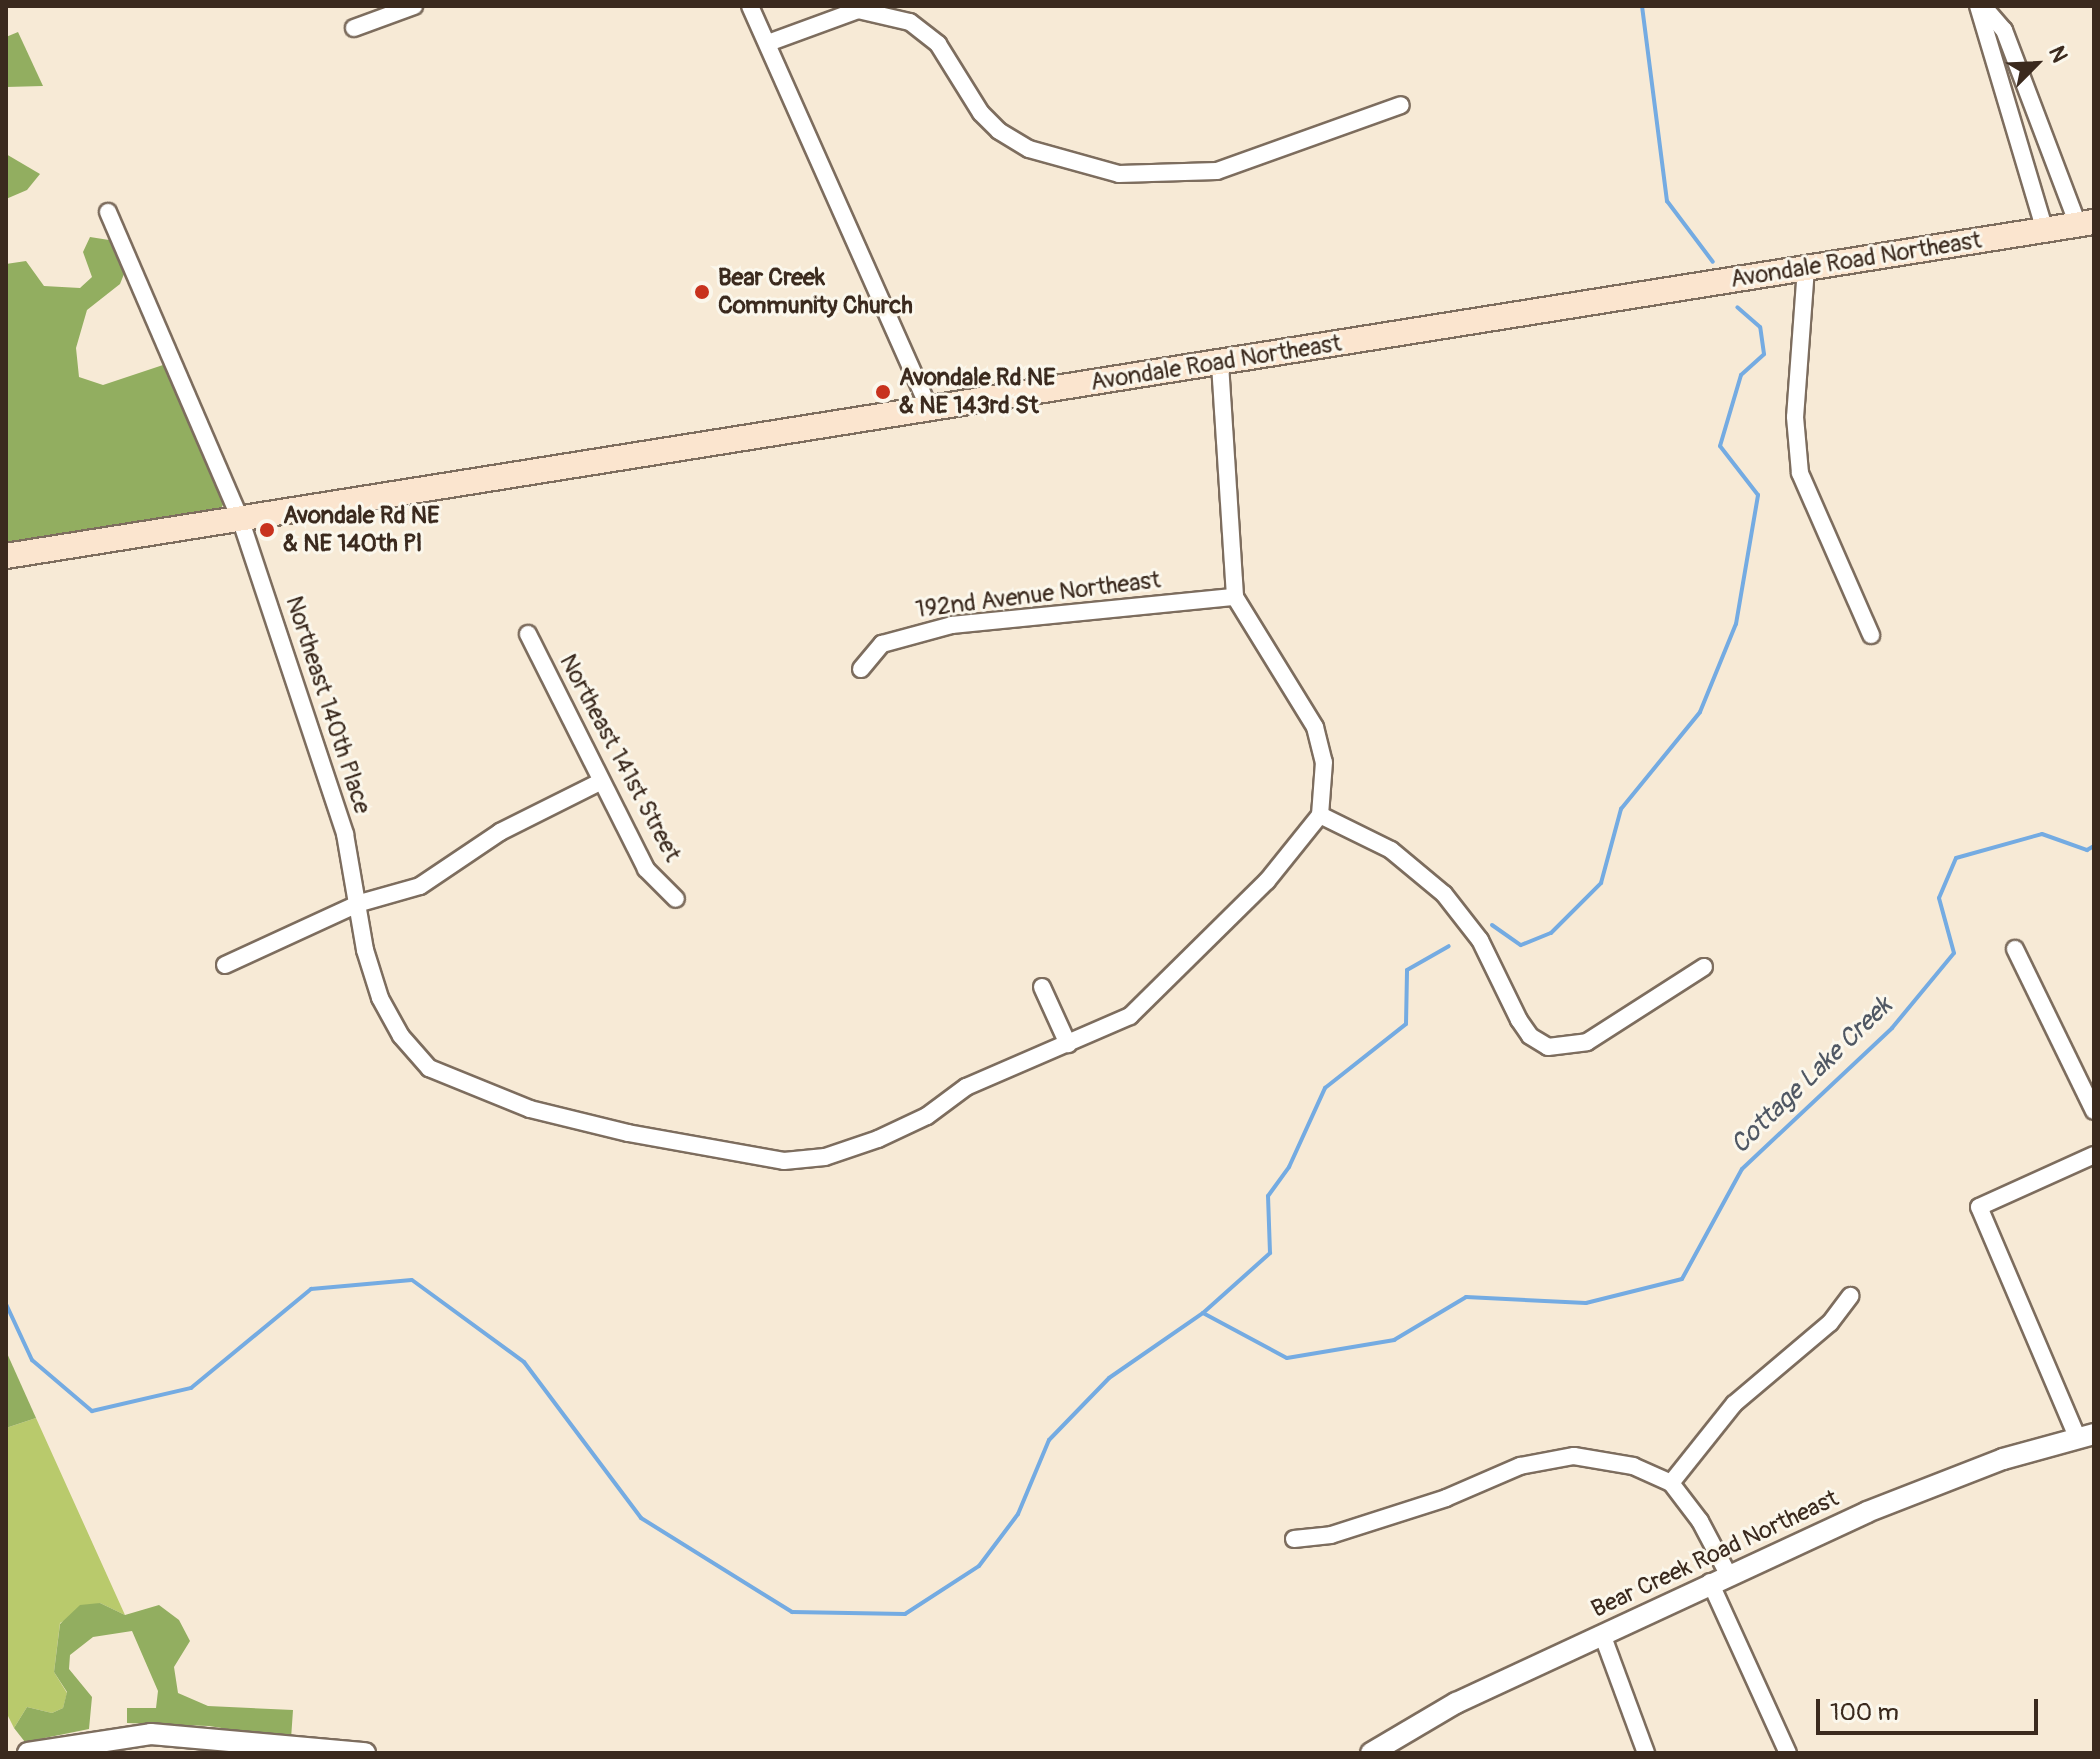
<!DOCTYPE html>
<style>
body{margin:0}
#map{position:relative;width:2100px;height:1759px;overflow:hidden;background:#f7ead6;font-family:Pangolin,sans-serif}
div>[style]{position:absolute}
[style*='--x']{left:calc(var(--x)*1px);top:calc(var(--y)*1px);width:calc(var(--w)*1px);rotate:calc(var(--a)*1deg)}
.green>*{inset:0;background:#b9ca6c}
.forest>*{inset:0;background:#92ae60}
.stream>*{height:4px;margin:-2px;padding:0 2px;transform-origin:2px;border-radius:2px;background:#74abe2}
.roads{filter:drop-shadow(2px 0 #7d6d5e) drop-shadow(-2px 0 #7d6d5e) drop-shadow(0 2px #7d6d5e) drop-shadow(0 -2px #7d6d5e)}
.minor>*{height:16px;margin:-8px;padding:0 8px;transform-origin:8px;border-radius:8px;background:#fff}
.tertiary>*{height:20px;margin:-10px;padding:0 10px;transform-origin:10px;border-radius:10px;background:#fff}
.secondary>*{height:24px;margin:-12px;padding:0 12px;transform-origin:12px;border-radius:12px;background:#fbe5cf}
.dots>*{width:22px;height:22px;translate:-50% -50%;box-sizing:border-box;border:4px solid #fbf7ec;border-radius:50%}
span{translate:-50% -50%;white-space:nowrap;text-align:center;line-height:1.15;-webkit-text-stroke:6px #fbf7ec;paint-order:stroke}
.street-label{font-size:24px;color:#3b2a1e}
.poi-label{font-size:24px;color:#3b2a1e;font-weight:700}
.left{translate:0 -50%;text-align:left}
.water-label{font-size:26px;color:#4f5763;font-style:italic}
.frame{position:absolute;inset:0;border:8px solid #3b2a1e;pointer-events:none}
.north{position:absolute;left:1996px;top:24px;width:80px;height:80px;-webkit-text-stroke:6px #fbf7ec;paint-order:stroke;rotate:66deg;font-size:22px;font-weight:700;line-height:32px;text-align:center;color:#3b2a1e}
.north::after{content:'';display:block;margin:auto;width:28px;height:36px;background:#3b2a1e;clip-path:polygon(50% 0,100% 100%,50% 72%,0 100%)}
.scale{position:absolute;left:1816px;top:1699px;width:222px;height:36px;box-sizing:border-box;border:4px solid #3b2a1e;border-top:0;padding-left:10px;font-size:24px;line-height:28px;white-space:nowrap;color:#3b2a1e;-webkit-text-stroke:6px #fbf7ec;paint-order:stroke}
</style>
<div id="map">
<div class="green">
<i style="clip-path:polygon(36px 1418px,125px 1615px,100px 1603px,60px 1623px,54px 1672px,67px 1693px,63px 1708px,52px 1713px,27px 1707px,14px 1728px,6px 1712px,6px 1428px)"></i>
</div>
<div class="forest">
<i style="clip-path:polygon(18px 32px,43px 86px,6px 87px,6px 37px)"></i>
<i style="clip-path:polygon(6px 154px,40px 174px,27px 190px,6px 199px)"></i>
<i style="clip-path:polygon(90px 237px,109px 240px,124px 274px,120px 284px,87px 310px,76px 348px,79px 377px,103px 385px,163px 365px,224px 503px,219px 512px,6px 545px,6px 264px,26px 261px,44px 286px,80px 288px,92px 277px,83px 252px)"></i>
<i style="clip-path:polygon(6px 1351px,36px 1418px,6px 1428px)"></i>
<i style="clip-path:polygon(100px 1603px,125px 1615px,159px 1605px,179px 1620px,190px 1641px,174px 1667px,178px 1693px,208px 1706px,293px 1710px,291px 1739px,209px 1726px,127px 1723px,127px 1708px,156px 1708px,158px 1691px,132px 1631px,93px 1637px,70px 1655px,69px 1669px,92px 1697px,89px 1729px,25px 1742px,14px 1728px,27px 1707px,52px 1713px,63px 1708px,67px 1692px,54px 1672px,60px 1624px,80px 1605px)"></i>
</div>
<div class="stream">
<i style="--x:1642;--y:6;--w:197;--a:82.7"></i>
<i style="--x:1667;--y:201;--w:76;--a:53"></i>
<i style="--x:1492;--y:925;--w:35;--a:35"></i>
<i style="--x:1521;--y:945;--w:32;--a:-22"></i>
<i style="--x:1551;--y:933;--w:71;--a:-45"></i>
<i style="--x:1601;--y:883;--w:77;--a:-74.9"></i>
<i style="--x:1621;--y:809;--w:125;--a:-50.8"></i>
<i style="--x:1700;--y:712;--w:95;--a:-67.8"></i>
<i style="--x:1736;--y:624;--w:131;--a:-80.3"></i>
<i style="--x:1758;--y:495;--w:62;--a:-127.8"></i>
<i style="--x:1720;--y:446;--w:74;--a:-73.5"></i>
<i style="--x:1741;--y:375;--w:31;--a:-42"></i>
<i style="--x:1764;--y:354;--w:27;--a:-98"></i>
<i style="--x:1760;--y:327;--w:30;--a:-139"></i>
<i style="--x:6;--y:1304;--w:62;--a:65.1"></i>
<i style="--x:32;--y:1360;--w:79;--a:40.4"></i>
<i style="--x:92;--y:1411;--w:102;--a:-13.1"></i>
<i style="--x:191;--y:1388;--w:156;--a:-39.5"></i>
<i style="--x:311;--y:1289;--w:101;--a:-5.1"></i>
<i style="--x:412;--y:1280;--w:139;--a:36.2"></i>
<i style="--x:524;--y:1362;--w:195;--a:53.1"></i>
<i style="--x:641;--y:1518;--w:178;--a:31.9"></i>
<i style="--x:792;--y:1612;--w:113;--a:1"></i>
<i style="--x:905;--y:1614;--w:88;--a:-33"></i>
<i style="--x:979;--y:1566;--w:65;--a:-53.1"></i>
<i style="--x:1018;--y:1514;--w:80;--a:-67.3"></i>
<i style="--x:1049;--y:1440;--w:86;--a:-45.9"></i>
<i style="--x:1109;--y:1378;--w:114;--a:-34.7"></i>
<i style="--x:1203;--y:1313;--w:95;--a:28.2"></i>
<i style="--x:1287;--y:1358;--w:109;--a:-9.5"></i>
<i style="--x:1394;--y:1340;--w:84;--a:-30.8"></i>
<i style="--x:1466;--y:1297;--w:120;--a:2.9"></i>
<i style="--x:1586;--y:1303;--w:99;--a:-14"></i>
<i style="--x:1682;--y:1279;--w:125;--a:-61.4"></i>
<i style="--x:1742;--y:1169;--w:206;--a:-43.2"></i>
<i style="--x:1892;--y:1028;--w:97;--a:-50.4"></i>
<i style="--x:1954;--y:953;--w:57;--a:-105.3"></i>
<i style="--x:1939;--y:898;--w:43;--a:-67"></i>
<i style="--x:1956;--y:858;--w:89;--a:-15.6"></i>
<i style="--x:2042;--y:834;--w:48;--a:19.6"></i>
<i style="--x:2087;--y:850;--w:8;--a:-30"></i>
<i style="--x:1203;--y:1313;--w:90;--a:-41.8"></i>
<i style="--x:1270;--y:1253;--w:57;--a:-92"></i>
<i style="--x:1268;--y:1196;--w:36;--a:-54"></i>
<i style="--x:1289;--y:1167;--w:87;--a:-65.5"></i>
<i style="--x:1325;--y:1088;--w:103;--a:-38.3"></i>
<i style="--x:1406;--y:1024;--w:54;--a:-88.9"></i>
<i style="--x:1407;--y:970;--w:48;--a:-29.7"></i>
</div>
<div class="roads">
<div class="minor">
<i style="--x:750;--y:6;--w:438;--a:66"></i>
<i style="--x:1978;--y:6;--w:235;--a:73.4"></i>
<i style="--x:1983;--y:6;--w:32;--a:49"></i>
<i style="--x:2004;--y:30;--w:209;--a:69.2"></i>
<i style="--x:354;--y:28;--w:64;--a:-20.1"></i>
<i style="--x:768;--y:43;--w:96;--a:-20.1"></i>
<i style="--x:858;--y:10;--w:53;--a:13"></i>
<i style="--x:910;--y:22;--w:36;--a:38"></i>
<i style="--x:938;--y:44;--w:81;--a:58.1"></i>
<i style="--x:981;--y:113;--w:25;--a:45"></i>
<i style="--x:999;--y:131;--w:35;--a:31"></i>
<i style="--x:1029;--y:149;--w:93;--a:15.5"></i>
<i style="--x:1119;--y:174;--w:98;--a:-1.8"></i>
<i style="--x:1217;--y:171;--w:195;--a:-19.7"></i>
<i style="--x:108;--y:212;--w:333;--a:66.7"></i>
<i style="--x:240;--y:518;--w:333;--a:71.6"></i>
<i style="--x:345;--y:834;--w:118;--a:80.2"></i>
<i style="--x:365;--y:950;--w:50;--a:72.6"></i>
<i style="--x:380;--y:998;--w:43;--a:61.1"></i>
<i style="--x:401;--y:1036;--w:43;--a:48.8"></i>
<i style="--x:429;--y:1068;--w:109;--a:22.1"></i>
<i style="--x:530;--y:1109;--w:101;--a:13.8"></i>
<i style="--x:628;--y:1133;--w:158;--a:10.2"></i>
<i style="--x:784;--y:1161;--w:41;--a:-5.6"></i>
<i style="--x:825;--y:1157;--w:56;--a:-18.8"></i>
<i style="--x:878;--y:1139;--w:54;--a:-25.1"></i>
<i style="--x:927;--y:1116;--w:49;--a:-36.6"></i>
<i style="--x:966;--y:1087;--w:179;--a:-23.4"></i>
<i style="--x:1130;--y:1016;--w:192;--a:-44.6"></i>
<i style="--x:1267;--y:881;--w:85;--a:-51.2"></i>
<i style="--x:1806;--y:268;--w:149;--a:94.2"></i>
<i style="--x:1795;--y:417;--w:56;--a:84.9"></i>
<i style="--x:1800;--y:473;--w:177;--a:66.3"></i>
<i style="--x:1220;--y:364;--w:233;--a:86.3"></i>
<i style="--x:1235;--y:597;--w:153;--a:58.4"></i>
<i style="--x:1315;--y:727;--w:36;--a:76"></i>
<i style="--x:1324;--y:762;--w:53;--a:94.3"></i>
<i style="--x:1320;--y:815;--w:79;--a:26.2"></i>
<i style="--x:1391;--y:850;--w:69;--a:39.7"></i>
<i style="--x:1444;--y:894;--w:58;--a:52"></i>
<i style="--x:1480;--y:940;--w:89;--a:64"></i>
<i style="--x:1519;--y:1020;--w:19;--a:55"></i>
<i style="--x:1530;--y:1036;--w:21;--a:31"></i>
<i style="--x:1548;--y:1047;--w:39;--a:-7"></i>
<i style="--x:1587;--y:1042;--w:139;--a:-32.7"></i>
<i style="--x:528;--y:634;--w:263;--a:63.3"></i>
<i style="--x:646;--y:869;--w:42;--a:45"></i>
<i style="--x:861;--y:669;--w:33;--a:-50"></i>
<i style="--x:882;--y:644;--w:73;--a:-15.2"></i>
<i style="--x:952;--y:625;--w:284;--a:-5.7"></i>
<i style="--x:2015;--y:949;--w:180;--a:64"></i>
<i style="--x:225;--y:965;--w:149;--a:-24.7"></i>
<i style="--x:360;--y:903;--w:62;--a:-15.8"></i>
<i style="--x:420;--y:886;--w:97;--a:-34"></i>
<i style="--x:500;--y:832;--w:112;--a:-26.6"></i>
<i style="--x:1042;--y:987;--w:63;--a:65.5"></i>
<i style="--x:2078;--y:1439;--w:252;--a:-113.1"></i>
<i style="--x:1979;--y:1207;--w:126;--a:-24.3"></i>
<i style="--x:1671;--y:1483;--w:101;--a:-51.4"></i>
<i style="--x:1734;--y:1404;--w:126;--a:-40.2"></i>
<i style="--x:1830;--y:1323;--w:34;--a:-53"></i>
<i style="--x:1294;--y:1539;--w:37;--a:-6"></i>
<i style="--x:1331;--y:1535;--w:121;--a:-17.8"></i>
<i style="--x:1446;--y:1498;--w:81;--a:-23.4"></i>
<i style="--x:1520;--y:1466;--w:55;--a:-10.5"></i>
<i style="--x:1574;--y:1456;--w:60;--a:9.6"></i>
<i style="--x:1633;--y:1466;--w:42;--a:24.1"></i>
<i style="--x:1671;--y:1483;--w:48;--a:52.7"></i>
<i style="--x:1700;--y:1521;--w:60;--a:62.2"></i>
<i style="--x:1710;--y:1582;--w:188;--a:65.5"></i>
<i style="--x:1602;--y:1634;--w:127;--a:69.7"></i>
</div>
<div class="tertiary">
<i style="--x:28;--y:1753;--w:124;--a:-8.8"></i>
<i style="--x:151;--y:1734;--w:215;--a:5.1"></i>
<i style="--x:1371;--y:1753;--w:99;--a:-30.5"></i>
<i style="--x:1456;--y:1703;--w:453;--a:-24.9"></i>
<i style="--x:1867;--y:1512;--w:146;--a:-21.3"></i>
<i style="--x:2003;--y:1459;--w:94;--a:-15.4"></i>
</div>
<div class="secondary">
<i style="--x:6;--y:556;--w:2115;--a:-9.09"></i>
</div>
</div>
<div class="dots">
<i style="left:702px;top:292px;background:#c8321e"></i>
<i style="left:883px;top:392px;background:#c8321e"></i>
<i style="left:267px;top:530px;background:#c8321e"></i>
</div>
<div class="street-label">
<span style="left:1856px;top:260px;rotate:-9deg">Avondale Road Northeast</span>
<span style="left:1216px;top:363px;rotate:-9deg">Avondale Road Northeast</span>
<span style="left:1038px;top:595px;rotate:-7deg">192nd Avenue Northeast</span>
<span style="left:328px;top:705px;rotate:72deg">Northeast 140th Place</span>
<span style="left:620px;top:758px;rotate:62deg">Northeast 141st Street</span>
<span style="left:1715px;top:1554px;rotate:-25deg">Bear Creek Road Northeast</span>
</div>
<div class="poi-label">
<span class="left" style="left:718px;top:292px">Bear Creek<br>Community Church</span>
<span class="left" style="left:899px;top:392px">Avondale Rd NE<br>&amp; NE 143rd St</span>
<span class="left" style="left:283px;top:530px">Avondale Rd NE<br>&amp; NE 140th Pl</span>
</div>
<div class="water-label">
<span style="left:1812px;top:1076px;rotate:-44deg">Cottage Lake Creek</span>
</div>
<div class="frame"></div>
<div class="north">N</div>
<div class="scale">100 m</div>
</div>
